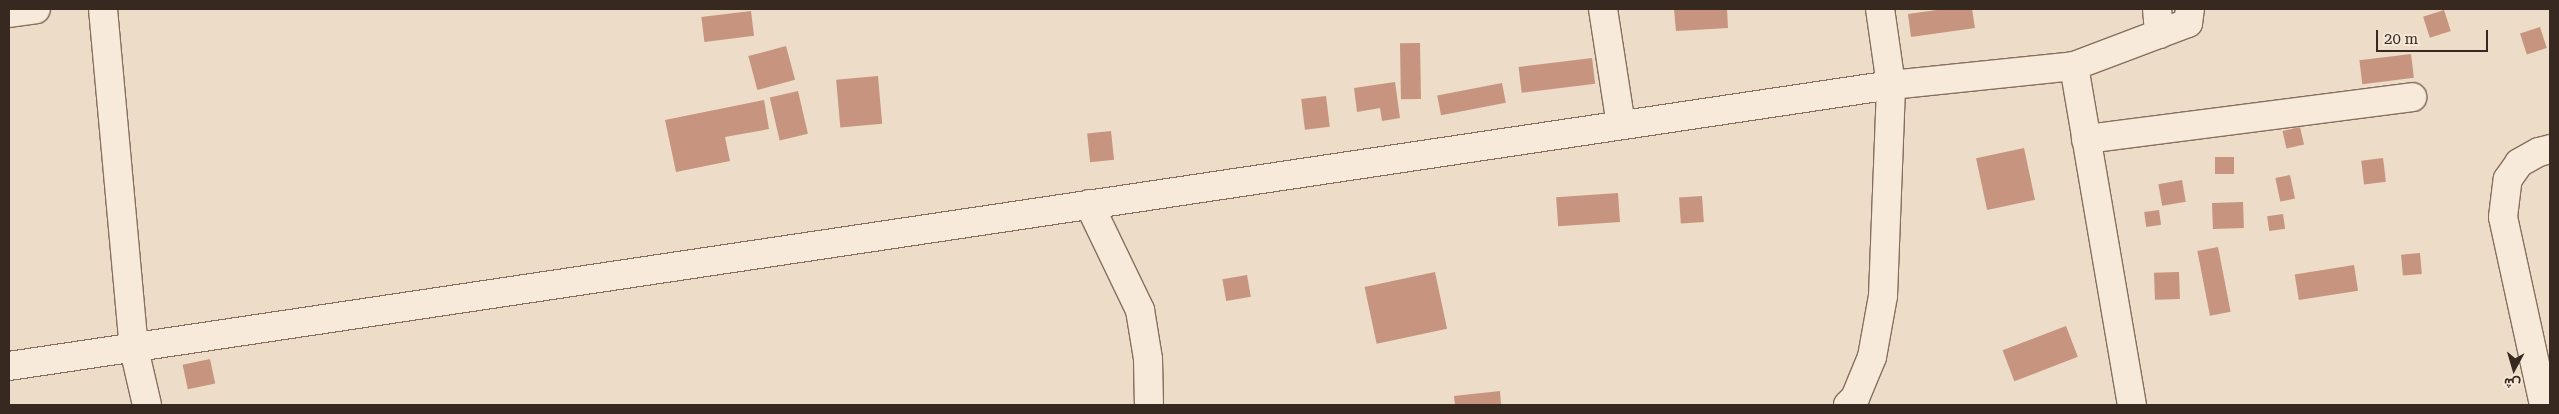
<!DOCTYPE html>
<meta charset="utf-8">
<style>
body{margin:0}
#map{position:relative;width:2559px;height:414px;overflow:hidden;background:#ecdcc8;font-family:"Roboto Serif",Vazirmatn,serif}
div>[style]{position:absolute}
[style*='--x']{left:calc(var(--x)*1px);top:calc(var(--y)*1px);width:calc(var(--w)*1px);rotate:calc(var(--a)*1deg)}
.building>*{inset:0;background:#c79480;transform-origin:0 0}
.roads{filter:drop-shadow(1px 0 #876e5e) drop-shadow(-1px 0 #876e5e) drop-shadow(0 1px #876e5e) drop-shadow(0 -1px #876e5e)}
.street>*{height:28px;margin:-14px;padding:0 14px;transform-origin:14px;border-radius:14px;background:#f7eada}
span{translate:-50% -50%;white-space:nowrap;text-align:center;line-height:1.15;-webkit-text-stroke:4px #f4e7d7;paint-order:stroke}
.frame{position:absolute;inset:0;border:10px solid #382920;pointer-events:none}
.north{position:absolute;left:2489px;top:344px;width:50px;height:50px;-webkit-text-stroke:4px #f4e7d7;paint-order:stroke;rotate:186deg;font-size:14px;font-weight:700;line-height:20px;text-align:center;color:#382920}
.north::after{content:'';display:block;margin:auto;width:18px;height:22px;background:#382920;clip-path:polygon(50% 0,100% 100%,50% 72%,0 100%)}
.scale{position:absolute;left:2376px;top:30px;width:112px;height:22px;box-sizing:border-box;border:2px solid #382920;border-top:0;padding-left:6px;font-size:15px;line-height:18px;white-space:nowrap;color:#382920;-webkit-text-stroke:4px #f4e7d7;paint-order:stroke}
</style>
<div id="map">
<div class="building">
<i style="clip-path:polygon(1674px 9px,1727px 9px,1728px 28px,1676px 31px)"></i>
<i style="clip-path:polygon(1944px 9px,1972px 9px,1975px 28px,1911px 37px,1908px 14px)"></i>
<i style="left:2444px;top:10px;width:22px;height:22px;rotate:72deg"></i>
<i style="left:751px;top:11px;width:25px;height:50px;rotate:83deg"></i>
<i style="left:2540px;top:27px;width:22px;height:21px;rotate:72deg"></i>
<i style="left:1420px;top:43px;width:56px;height:20px;rotate:89deg"></i>
<i style="left:786px;top:46px;width:35px;height:39px;rotate:75deg"></i>
<i style="left:2411px;top:54px;width:24px;height:52px;rotate:83deg"></i>
<i style="left:1592px;top:58px;width:26px;height:74px;rotate:83deg"></i>
<i style="left:878px;top:76px;width:48px;height:42px;rotate:85deg"></i>
<i style="clip-path:polygon(1395px 82px,1400px 118px,1382px 121px,1380px 108px,1357px 112px,1354px 88px)"></i>
<i style="left:1502px;top:83px;width:20px;height:66px;rotate:79deg"></i>
<i style="left:798px;top:91px;width:44px;height:29px;rotate:77deg"></i>
<i style="left:1326px;top:96px;width:31px;height:25px;rotate:83deg"></i>
<i style="clip-path:polygon(764px 100px,769px 129px,725px 137px,730px 161px,676px 172px,665px 120px)"></i>
<i style="left:2300px;top:127px;width:18px;height:18px;rotate:77deg"></i>
<i style="left:1111px;top:131px;width:29px;height:24px;rotate:84deg"></i>
<i style="left:2024px;top:148px;width:53px;height:49px;rotate:78deg"></i>
<i style="left:2215px;top:157px;width:19px;height:17px"></i>
<i style="left:2383px;top:158px;width:24px;height:22px;rotate:83deg"></i>
<i style="left:2290px;top:175px;width:24px;height:15px;rotate:78deg"></i>
<i style="left:2182px;top:180px;width:22px;height:24px;rotate:80deg"></i>
<i style="left:1618px;top:193px;width:29px;height:62px;rotate:86deg"></i>
<i style="left:1702px;top:196px;width:26px;height:23px;rotate:86deg"></i>
<i style="left:2243px;top:202px;width:26px;height:31px;rotate:88deg"></i>
<i style="left:2159px;top:210px;width:15px;height:15px;rotate:82deg"></i>
<i style="left:2283px;top:214px;width:15px;height:16px;rotate:82deg"></i>
<i style="left:2218px;top:247px;width:66px;height:21px;rotate:79deg"></i>
<i style="left:2420px;top:253px;width:21px;height:19px;rotate:85deg"></i>
<i style="left:2354px;top:265px;width:26px;height:60px;rotate:81deg"></i>
<i style="left:1435px;top:272px;width:58px;height:72px;rotate:78deg"></i>
<i style="left:2179px;top:272px;width:27px;height:25px;rotate:88deg"></i>
<i style="left:1247px;top:275px;width:22px;height:25px;rotate:80deg"></i>
<i style="left:2066px;top:326px;width:33px;height:68px;rotate:69deg"></i>
<i style="left:210px;top:359px;width:25px;height:28px;rotate:78deg"></i>
<i style="clip-path:polygon(1500px 391px,1501px 405px,1455px 405px,1454px 396px)"></i>
</div>
<div class="roads">
<div class="street">
<i style="--x:103;--y:9;--w:341;--a:84.8"></i>
<i style="--x:134;--y:349;--w:57;--a:76.9"></i>
<i style="--x:1603;--y:9;--w:117;--a:81.2"></i>
<i style="--x:2157;--y:9;--w:25;--a:85"></i>
<i style="--x:9;--y:13;--w:27;--a:-8"></i>
<i style="--x:2074;--y:66;--w:344;--a:80.3"></i>
<i style="--x:2086;--y:139;--w:329;--a:-7.3"></i>
<i style="--x:1089;--y:204;--w:118;--a:64.3"></i>
<i style="--x:1140;--y:310;--w:50;--a:80.7"></i>
<i style="--x:1148;--y:359;--w:46;--a:88.8"></i>
<i style="--x:9;--y:366;--w:1903;--a:-8.49"></i>
<i style="--x:1891;--y:85;--w:184;--a:-5.9"></i>
<i style="--x:2074;--y:66;--w:122;--a:-20.7"></i>
<i style="--x:2188;--y:23;--w:14;--a:-82"></i>
<i style="--x:1848;--y:405;--w:10;--a:-45"></i>
<i style="--x:1855;--y:398;--w:44;--a:-67.5"></i>
<i style="--x:1872;--y:357;--w:62;--a:-79.8"></i>
<i style="--x:1883;--y:296;--w:211;--a:-87.8"></i>
<i style="--x:1891;--y:85;--w:77;--a:-98.2"></i>
<i style="--x:2544;--y:405;--w:192;--a:-102.3"></i>
<i style="--x:2503;--y:217;--w:38;--a:-83"></i>
<i style="--x:2508;--y:179;--w:19;--a:-55"></i>
<i style="--x:2519;--y:163;--w:23;--a:-29"></i>
<i style="--x:2539;--y:152;--w:11;--a:-15"></i>
</div>
</div>
<div class="frame"></div>
<div class="north">ش</div>
<div class="scale">20 m</div>
</div>
